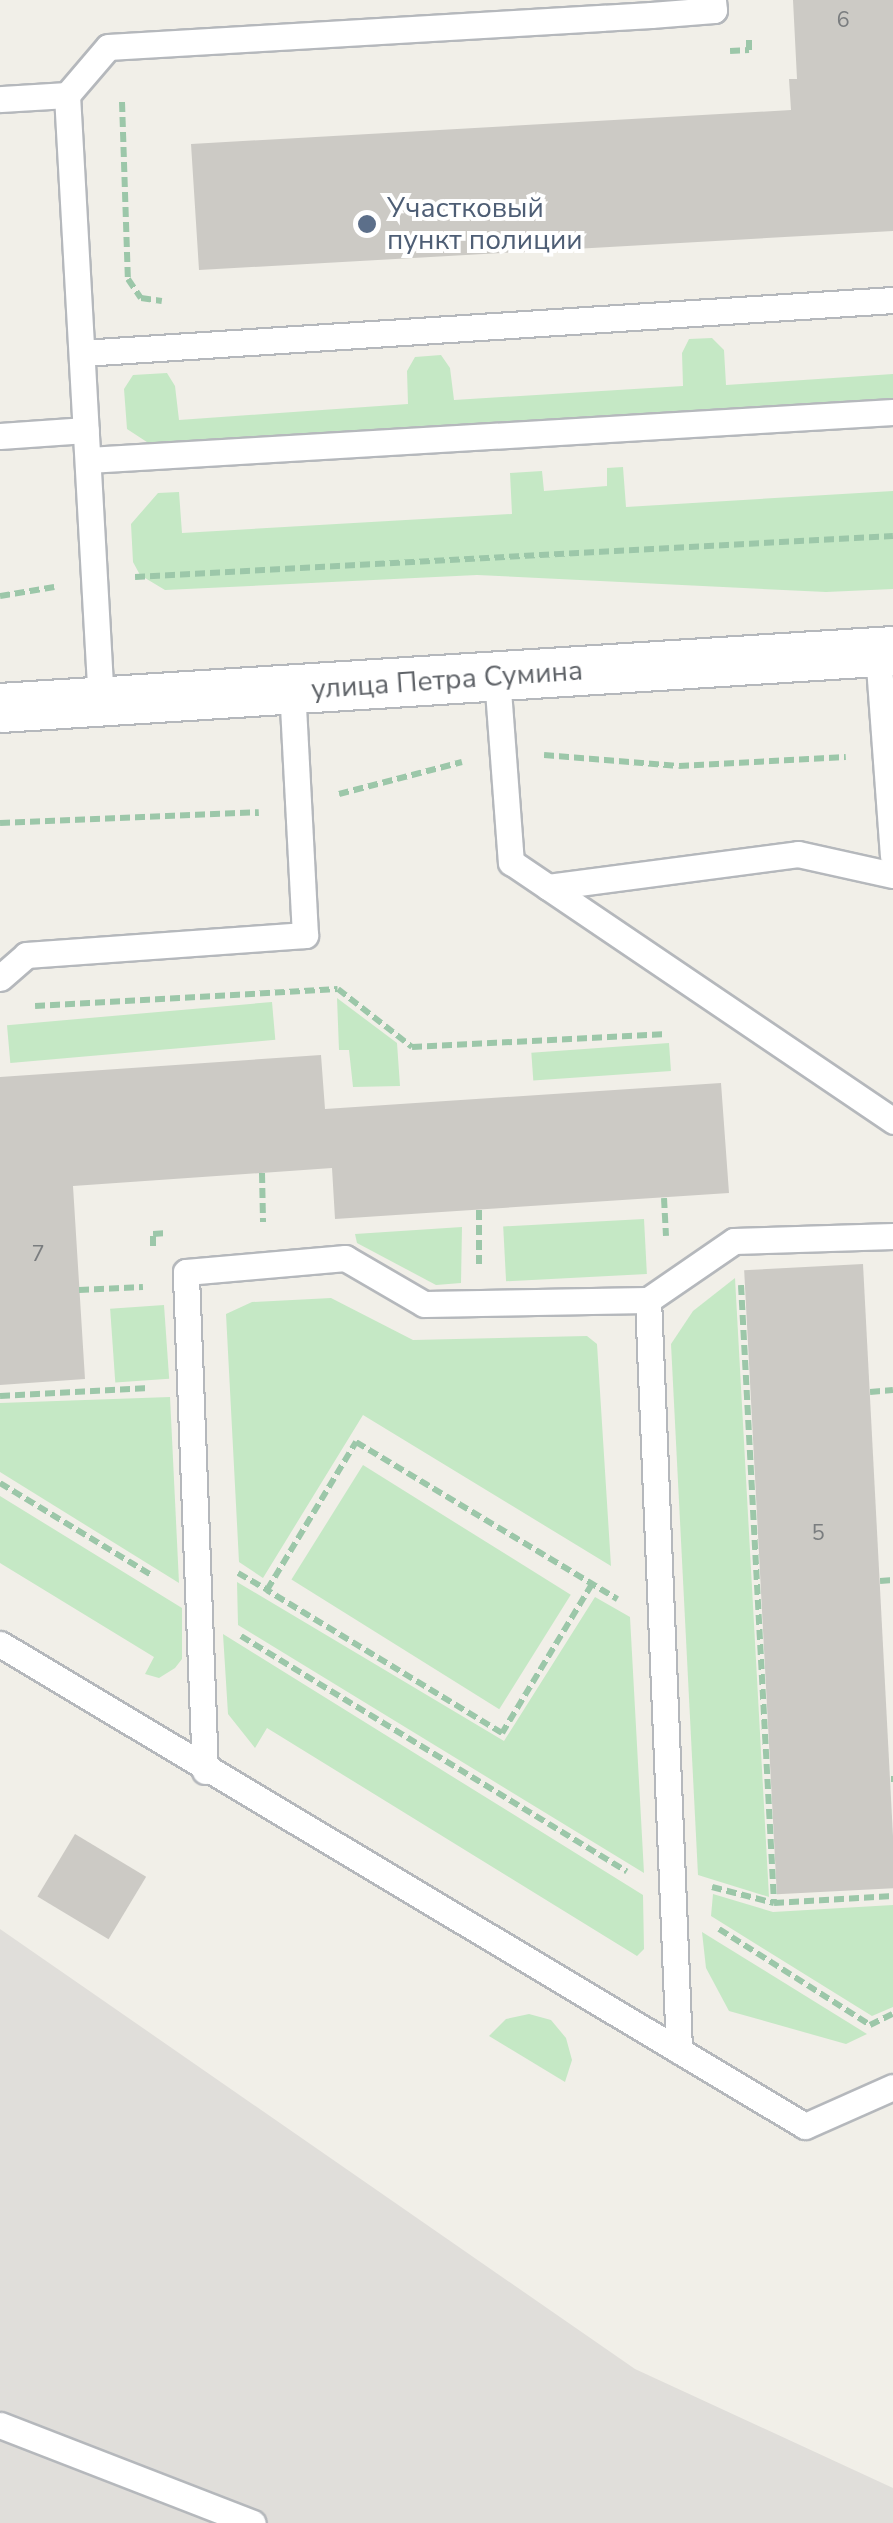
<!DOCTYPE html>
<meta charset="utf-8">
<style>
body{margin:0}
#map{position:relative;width:893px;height:2523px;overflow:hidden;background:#f1efe8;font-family:"Nunito Sans",sans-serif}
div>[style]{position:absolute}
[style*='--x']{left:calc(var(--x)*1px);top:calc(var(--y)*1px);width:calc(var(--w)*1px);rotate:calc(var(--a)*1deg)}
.industrial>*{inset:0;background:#e0deda}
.green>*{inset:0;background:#c5e8c5;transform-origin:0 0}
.building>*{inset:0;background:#cccac5;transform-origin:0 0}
.path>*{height:6px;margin-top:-3px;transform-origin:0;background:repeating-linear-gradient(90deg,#9cc7a9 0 10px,transparent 0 15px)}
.roads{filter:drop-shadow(2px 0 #b5b8bc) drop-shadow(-2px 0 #b5b8bc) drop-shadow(0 2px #b5b8bc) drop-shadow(0 -2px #b5b8bc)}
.lane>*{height:25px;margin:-12.5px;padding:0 12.5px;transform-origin:12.5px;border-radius:12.5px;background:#fff}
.street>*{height:48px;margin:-24px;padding:0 24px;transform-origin:24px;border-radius:24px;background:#fff}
.dots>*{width:28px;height:28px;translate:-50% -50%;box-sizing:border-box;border:5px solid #fff;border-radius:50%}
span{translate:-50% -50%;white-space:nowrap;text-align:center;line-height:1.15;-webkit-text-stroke:8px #fff;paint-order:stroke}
.number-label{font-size:22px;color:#7a7d7f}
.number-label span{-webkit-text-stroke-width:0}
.service-label{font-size:28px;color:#4e5e75}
.left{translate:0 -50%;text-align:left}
.street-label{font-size:28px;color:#5f6368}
</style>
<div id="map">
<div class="industrial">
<i style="clip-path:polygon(0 1929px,635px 2369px,893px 2488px,893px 2523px,0 2523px)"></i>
</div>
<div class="green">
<i style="clip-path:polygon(712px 338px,724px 350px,726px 385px,893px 374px,893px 398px,153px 446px,127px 429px,124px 389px,133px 375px,167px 373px,175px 386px,179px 420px,408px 404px,407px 371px,415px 357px,441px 355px,450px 368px,454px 400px,683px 386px,682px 353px,689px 339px)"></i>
<i style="clip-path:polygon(623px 467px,626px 507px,893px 491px,893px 589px,826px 592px,477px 575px,165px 590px,140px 575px,133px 562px,131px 524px,158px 493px,179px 492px,182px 533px,512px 514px,510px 473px,542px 471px,544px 491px,607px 486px,607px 468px)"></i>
<i style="clip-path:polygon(337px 998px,397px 1043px,400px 1086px,353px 1087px,349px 1050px,339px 1050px)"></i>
<i style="left:272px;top:1002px;width:38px;height:266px;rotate:85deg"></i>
<i style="left:669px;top:1043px;width:28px;height:138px;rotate:86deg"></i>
<i style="left:644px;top:1219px;width:55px;height:141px;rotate:87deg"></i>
<i style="clip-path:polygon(462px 1227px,461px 1283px,436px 1285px,357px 1243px,355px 1234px)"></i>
<i style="clip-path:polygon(735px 1278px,769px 1897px,698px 1875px,671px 1344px,693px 1311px)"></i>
<i style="clip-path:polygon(331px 1298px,413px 1340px,587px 1336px,597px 1344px,611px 1566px,363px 1415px,263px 1578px,239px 1562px,226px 1314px,252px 1302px)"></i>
<i style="left:164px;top:1305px;width:74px;height:54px;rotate:86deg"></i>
<i style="clip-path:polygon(170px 1397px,179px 1583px,0 1472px,0 1403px)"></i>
<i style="left:363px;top:1465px;width:245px;height:135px;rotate:32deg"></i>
<i style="clip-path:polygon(0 1496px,182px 1608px,182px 1659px,175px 1668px,159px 1678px,145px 1674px,154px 1657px,0 1563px)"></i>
<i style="clip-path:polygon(237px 1582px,504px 1741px,595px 1597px,630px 1617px,644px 1873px,238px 1625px)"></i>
<i style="clip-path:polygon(223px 1634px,643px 1895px,644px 1949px,637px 1956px,267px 1728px,255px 1748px,228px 1714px)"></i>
<i style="clip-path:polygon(713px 1894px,773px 1912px,893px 1905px,893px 2007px,872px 2016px,711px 1916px)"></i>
<i style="clip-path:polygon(702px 1932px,867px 2034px,846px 2044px,729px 2011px,706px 1968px)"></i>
<i style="clip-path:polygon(529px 2014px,551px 2020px,566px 2038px,572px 2060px,565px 2082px,489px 2036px,506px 2019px)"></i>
</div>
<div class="building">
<i style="clip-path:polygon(793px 0,893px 0,893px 231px,199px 270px,191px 144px,791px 110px,789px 79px,797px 79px)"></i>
<i style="clip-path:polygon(321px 1055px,325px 1109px,721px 1083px,729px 1193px,335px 1219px,332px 1168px,73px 1186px,85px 1379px,0 1385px,0 1077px)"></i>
<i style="left:863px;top:1264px;width:625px;height:119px;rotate:87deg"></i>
<i style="left:75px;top:1834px;width:83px;height:73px;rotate:31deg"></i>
</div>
<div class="path">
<i style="--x:730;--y:51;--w:19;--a:-3"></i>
<i style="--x:749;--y:50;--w:14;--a:-90"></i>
<i style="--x:122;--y:102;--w:177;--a:88.1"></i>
<i style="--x:128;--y:279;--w:23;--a:56"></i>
<i style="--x:141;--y:298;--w:21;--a:8"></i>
<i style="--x:135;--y:577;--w:759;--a:-3.1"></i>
<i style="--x:0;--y:596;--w:55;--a:-9.5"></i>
<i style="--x:544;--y:755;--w:135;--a:4.7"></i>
<i style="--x:679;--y:766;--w:167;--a:-3.1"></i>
<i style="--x:339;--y:794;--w:127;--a:-14.6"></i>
<i style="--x:0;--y:823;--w:259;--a:-2.4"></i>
<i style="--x:35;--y:1006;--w:303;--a:-3.2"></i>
<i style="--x:338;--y:989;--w:94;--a:38.1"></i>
<i style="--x:412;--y:1047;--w:255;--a:-2.9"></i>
<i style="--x:262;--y:1173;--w:49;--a:88.8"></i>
<i style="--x:664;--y:1198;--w:38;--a:87"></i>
<i style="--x:479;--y:1210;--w:54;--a:90"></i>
<i style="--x:153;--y:1246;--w:12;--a:-90"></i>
<i style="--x:153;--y:1234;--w:14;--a:-4"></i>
<i style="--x:741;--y:1285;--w:619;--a:86.94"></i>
<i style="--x:774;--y:1903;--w:119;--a:-3.4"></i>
<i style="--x:79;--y:1290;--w:64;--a:-2.7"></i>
<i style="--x:870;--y:1392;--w:23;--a:-5"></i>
<i style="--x:0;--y:1396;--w:149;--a:-3.1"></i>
<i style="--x:0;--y:1483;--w:179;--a:31.3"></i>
<i style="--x:238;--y:1573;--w:34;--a:30"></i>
<i style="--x:880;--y:1581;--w:13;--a:-4"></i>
<i style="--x:592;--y:1584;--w:174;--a:121.1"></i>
<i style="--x:502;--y:1733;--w:275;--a:-148.7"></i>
<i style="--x:267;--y:1590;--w:173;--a:-59"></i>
<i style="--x:356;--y:1442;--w:305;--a:31"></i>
<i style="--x:241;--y:1636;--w:452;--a:31.4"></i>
<i style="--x:891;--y:1779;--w:2;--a:0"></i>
<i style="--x:712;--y:1887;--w:64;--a:14.5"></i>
<i style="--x:719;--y:1929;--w:179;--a:32.4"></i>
<i style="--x:870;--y:2025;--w:25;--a:-26"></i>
</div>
<div class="roads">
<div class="lane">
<i style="--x:0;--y:99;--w:67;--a:-3.4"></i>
<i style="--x:82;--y:353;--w:813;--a:-3.74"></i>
<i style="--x:0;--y:436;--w:86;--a:-4"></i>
<i style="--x:88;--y:460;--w:806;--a:-3.41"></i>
<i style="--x:878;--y:652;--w:204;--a:85.8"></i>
<i style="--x:497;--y:677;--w:186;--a:85.7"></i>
<i style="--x:511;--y:862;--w:462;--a:34.1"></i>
<i style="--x:101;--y:703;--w:609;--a:-93.2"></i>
<i style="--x:67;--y:95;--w:63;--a:-49.5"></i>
<i style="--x:108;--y:47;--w:544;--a:-3.37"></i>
<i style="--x:651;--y:15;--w:63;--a:-4.5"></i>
<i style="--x:714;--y:10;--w:10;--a:-96"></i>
<i style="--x:548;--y:887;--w:252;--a:-7.5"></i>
<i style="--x:798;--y:854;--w:97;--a:12.5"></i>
<i style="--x:0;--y:978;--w:35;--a:-41"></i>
<i style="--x:26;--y:955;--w:280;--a:-4.1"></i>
<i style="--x:305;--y:935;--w:245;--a:-93"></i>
<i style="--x:648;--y:1300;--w:751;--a:87.63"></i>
<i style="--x:0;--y:1644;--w:938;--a:30.91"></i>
<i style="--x:805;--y:2126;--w:96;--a:-23.9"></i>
<i style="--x:205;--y:1771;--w:499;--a:-92.2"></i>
<i style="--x:186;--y:1272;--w:160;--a:-5"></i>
<i style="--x:345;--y:1258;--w:91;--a:30.2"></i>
<i style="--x:424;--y:1304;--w:224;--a:-1"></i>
<i style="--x:648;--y:1300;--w:104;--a:-34.5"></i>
<i style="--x:734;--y:1241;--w:159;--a:-1.8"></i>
<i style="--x:0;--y:2425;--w:271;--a:21.2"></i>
</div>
<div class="street">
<i style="--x:0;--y:708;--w:895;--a:-3.65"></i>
</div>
</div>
<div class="dots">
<i style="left:367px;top:224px;background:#5c6f8a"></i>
</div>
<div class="number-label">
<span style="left:843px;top:21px">6</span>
<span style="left:38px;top:1255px">7</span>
<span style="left:818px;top:1534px">5</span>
</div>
<div class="service-label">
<span class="left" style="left:387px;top:224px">Участковый<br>пункт полиции</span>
</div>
<div class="street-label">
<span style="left:447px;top:680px;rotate:-4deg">улица Петра Сумина</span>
</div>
</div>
